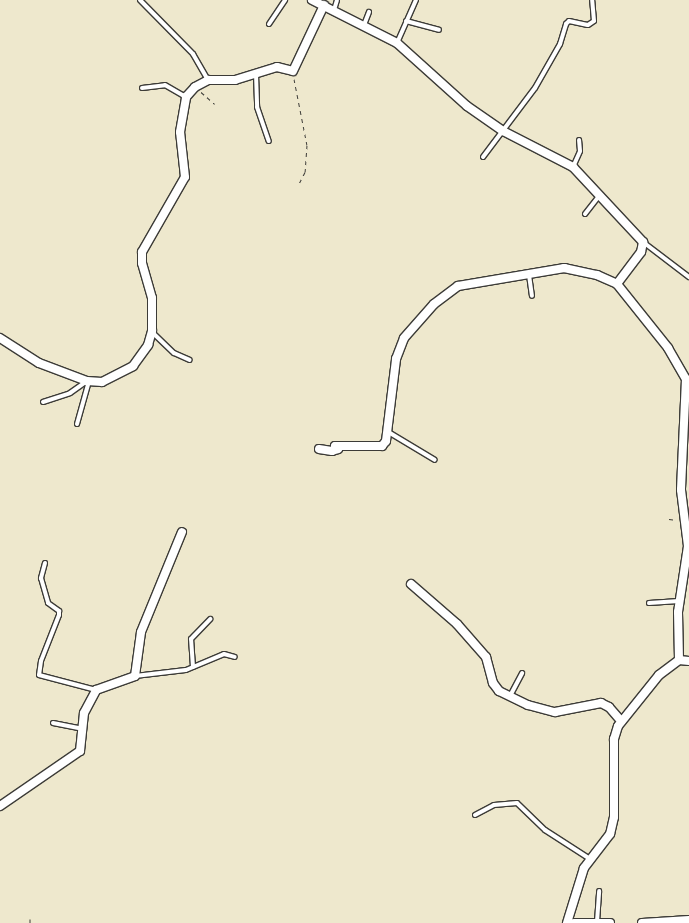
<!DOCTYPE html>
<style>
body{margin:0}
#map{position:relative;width:689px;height:923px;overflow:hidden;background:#eee8cd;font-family:Mynerve,sans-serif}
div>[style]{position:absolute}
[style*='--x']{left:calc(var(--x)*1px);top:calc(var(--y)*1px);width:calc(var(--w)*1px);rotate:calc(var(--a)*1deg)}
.path>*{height:1px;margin-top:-0.5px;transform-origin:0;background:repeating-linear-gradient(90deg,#3c3b37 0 4px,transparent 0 8px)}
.roads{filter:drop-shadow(1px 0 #3c3b37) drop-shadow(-1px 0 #3c3b37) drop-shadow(0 1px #3c3b37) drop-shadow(0 -1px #3c3b37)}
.lane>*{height:4px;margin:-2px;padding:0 2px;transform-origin:2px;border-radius:2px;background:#fff}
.street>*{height:8px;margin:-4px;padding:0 4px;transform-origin:4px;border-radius:4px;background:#fff}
span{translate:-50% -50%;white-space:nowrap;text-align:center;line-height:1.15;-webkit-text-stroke:5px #f7f3e8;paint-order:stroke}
</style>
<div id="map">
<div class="path">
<i style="--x:294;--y:79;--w:67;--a:78.9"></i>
<i style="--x:307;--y:145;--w:27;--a:94"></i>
<i style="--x:305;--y:172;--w:13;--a:117"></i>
<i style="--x:201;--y:92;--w:18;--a:41"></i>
<i style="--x:669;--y:519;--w:8;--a:7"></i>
<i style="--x:30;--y:919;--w:4;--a:90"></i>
</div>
<div class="roads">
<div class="lane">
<i style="--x:140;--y:0;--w:76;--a:45.5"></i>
<i style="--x:193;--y:54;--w:30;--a:60"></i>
<i style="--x:334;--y:10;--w:10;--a:-73"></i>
<i style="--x:406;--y:21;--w:34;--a:15"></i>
<i style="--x:269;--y:24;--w:29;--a:-56"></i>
<i style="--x:364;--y:25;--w:14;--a:-69"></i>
<i style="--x:397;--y:43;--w:47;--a:-66.2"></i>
<i style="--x:256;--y:74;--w:33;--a:88"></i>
<i style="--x:257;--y:107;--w:36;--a:71"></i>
<i style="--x:142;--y:88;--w:23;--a:-7"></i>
<i style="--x:165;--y:85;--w:24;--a:30"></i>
<i style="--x:483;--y:157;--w:86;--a:-53"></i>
<i style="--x:535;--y:88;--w:51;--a:-60.4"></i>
<i style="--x:560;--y:44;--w:21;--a:-73"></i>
<i style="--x:566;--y:24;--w:4;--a:-45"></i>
<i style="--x:569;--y:21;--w:19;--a:12"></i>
<i style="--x:588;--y:25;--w:7;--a:-34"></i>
<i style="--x:594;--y:21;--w:21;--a:-95"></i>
<i style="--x:573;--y:167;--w:17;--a:-66"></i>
<i style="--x:580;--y:151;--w:11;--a:-95"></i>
<i style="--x:585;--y:214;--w:23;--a:-52"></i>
<i style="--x:643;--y:242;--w:58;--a:37.3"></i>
<i style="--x:529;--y:275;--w:21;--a:82"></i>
<i style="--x:153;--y:333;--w:29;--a:44"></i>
<i style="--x:174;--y:353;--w:17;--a:24"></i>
<i style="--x:43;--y:402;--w:28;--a:-18"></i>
<i style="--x:70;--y:393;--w:21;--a:-35"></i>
<i style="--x:77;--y:424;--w:45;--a:-74.4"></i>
<i style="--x:390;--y:433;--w:52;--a:31"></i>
<i style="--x:45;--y:563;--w:16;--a:105"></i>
<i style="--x:41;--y:578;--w:26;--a:74"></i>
<i style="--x:48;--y:603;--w:14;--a:36"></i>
<i style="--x:59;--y:611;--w:4;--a:90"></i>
<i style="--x:59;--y:615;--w:49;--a:111.4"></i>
<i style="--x:41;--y:661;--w:14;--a:98"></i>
<i style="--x:39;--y:675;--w:59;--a:14.7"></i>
<i style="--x:649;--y:603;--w:30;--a:-4"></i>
<i style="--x:193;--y:667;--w:28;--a:-94"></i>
<i style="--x:191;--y:639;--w:28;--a:-46"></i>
<i style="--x:135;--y:676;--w:51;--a:-6.7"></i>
<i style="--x:186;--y:670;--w:41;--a:-22.8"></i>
<i style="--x:224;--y:654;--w:11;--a:15"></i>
<i style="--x:510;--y:696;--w:26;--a:-62"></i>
<i style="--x:53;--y:723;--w:31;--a:11"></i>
<i style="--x:475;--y:815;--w:21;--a:-28"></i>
<i style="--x:494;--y:805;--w:23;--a:-5"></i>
<i style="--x:517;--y:803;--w:39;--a:44"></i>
<i style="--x:545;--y:830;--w:54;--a:32.8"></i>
<i style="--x:597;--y:922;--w:31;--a:-86"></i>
</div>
<div class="street">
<i style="--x:312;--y:0;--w:95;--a:26.8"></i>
<i style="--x:397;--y:43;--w:94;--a:42"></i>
<i style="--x:467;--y:106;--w:44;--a:34.8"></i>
<i style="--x:503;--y:131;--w:79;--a:27.2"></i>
<i style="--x:573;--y:167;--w:103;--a:47"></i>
<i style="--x:643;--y:242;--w:10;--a:101"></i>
<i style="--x:641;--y:252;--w:40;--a:127"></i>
<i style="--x:617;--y:284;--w:82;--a:51.4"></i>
<i style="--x:668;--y:348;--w:36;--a:60"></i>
<i style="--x:686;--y:379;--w:111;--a:92.6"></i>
<i style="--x:681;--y:490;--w:56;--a:82.9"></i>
<i style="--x:688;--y:546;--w:67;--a:98.6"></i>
<i style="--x:678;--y:612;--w:48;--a:88.8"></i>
<i style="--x:679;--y:660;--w:25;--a:143"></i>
<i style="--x:659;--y:675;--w:65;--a:128.8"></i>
<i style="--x:618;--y:726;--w:14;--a:107"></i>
<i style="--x:614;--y:739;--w:78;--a:90"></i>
<i style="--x:614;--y:817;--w:17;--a:103"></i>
<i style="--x:610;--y:834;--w:43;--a:127.4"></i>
<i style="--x:584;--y:868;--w:58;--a:107.2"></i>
<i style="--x:0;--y:338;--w:46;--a:32.7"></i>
<i style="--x:39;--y:363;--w:51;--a:20.6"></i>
<i style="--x:87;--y:381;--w:15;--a:4"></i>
<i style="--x:102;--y:382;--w:35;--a:-27"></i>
<i style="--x:133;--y:366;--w:26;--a:-54"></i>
<i style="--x:148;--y:345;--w:15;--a:-74"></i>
<i style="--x:152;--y:331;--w:33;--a:-90"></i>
<i style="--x:152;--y:298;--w:36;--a:-106"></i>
<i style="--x:142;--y:263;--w:11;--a:-90"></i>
<i style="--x:142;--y:252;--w:86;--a:-60.2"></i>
<i style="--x:185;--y:177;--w:45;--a:-96.3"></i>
<i style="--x:180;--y:132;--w:36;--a:-80"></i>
<i style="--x:186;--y:97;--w:13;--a:-48"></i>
<i style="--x:195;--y:87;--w:15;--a:-28"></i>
<i style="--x:208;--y:80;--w:27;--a:0"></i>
<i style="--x:235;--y:80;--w:44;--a:-17.2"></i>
<i style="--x:277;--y:67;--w:16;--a:14"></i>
<i style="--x:293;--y:71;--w:73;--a:-64.8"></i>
<i style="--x:319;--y:449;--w:13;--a:9"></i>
<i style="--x:332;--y:451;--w:6;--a:-18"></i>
<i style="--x:338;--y:449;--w:4;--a:-135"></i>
<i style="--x:335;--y:446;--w:47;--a:0"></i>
<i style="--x:382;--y:446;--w:6;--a:-51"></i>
<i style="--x:386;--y:441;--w:83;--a:-83"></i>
<i style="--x:396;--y:359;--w:22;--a:-69"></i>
<i style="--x:404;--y:338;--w:45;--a:-48.6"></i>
<i style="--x:434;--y:304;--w:30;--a:-37"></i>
<i style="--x:458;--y:286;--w:108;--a:-9.6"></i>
<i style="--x:564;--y:268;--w:34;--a:12"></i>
<i style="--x:597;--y:275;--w:22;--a:24"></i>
<i style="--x:411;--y:584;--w:61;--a:41"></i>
<i style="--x:457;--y:624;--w:44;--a:48.7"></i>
<i style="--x:486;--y:657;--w:27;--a:75"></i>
<i style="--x:493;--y:683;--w:10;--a:53"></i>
<i style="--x:499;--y:691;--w:32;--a:26"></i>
<i style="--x:528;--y:705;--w:28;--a:15"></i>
<i style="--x:555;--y:712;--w:47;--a:-11.1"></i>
<i style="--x:601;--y:703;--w:9;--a:27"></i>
<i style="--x:609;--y:707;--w:18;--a:49"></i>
<i style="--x:679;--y:660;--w:10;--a:6"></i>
<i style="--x:0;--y:806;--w:97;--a:-34.5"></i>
<i style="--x:80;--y:751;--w:38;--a:-84"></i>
<i style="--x:84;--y:713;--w:26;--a:-62"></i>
<i style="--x:96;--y:690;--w:41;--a:-19.7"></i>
<i style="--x:135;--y:676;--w:44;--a:-82.2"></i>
<i style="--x:141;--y:632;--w:108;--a:-67.7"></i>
<i style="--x:574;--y:923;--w:36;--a:0"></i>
<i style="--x:642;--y:923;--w:47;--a:-3.7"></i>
</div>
</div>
</div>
